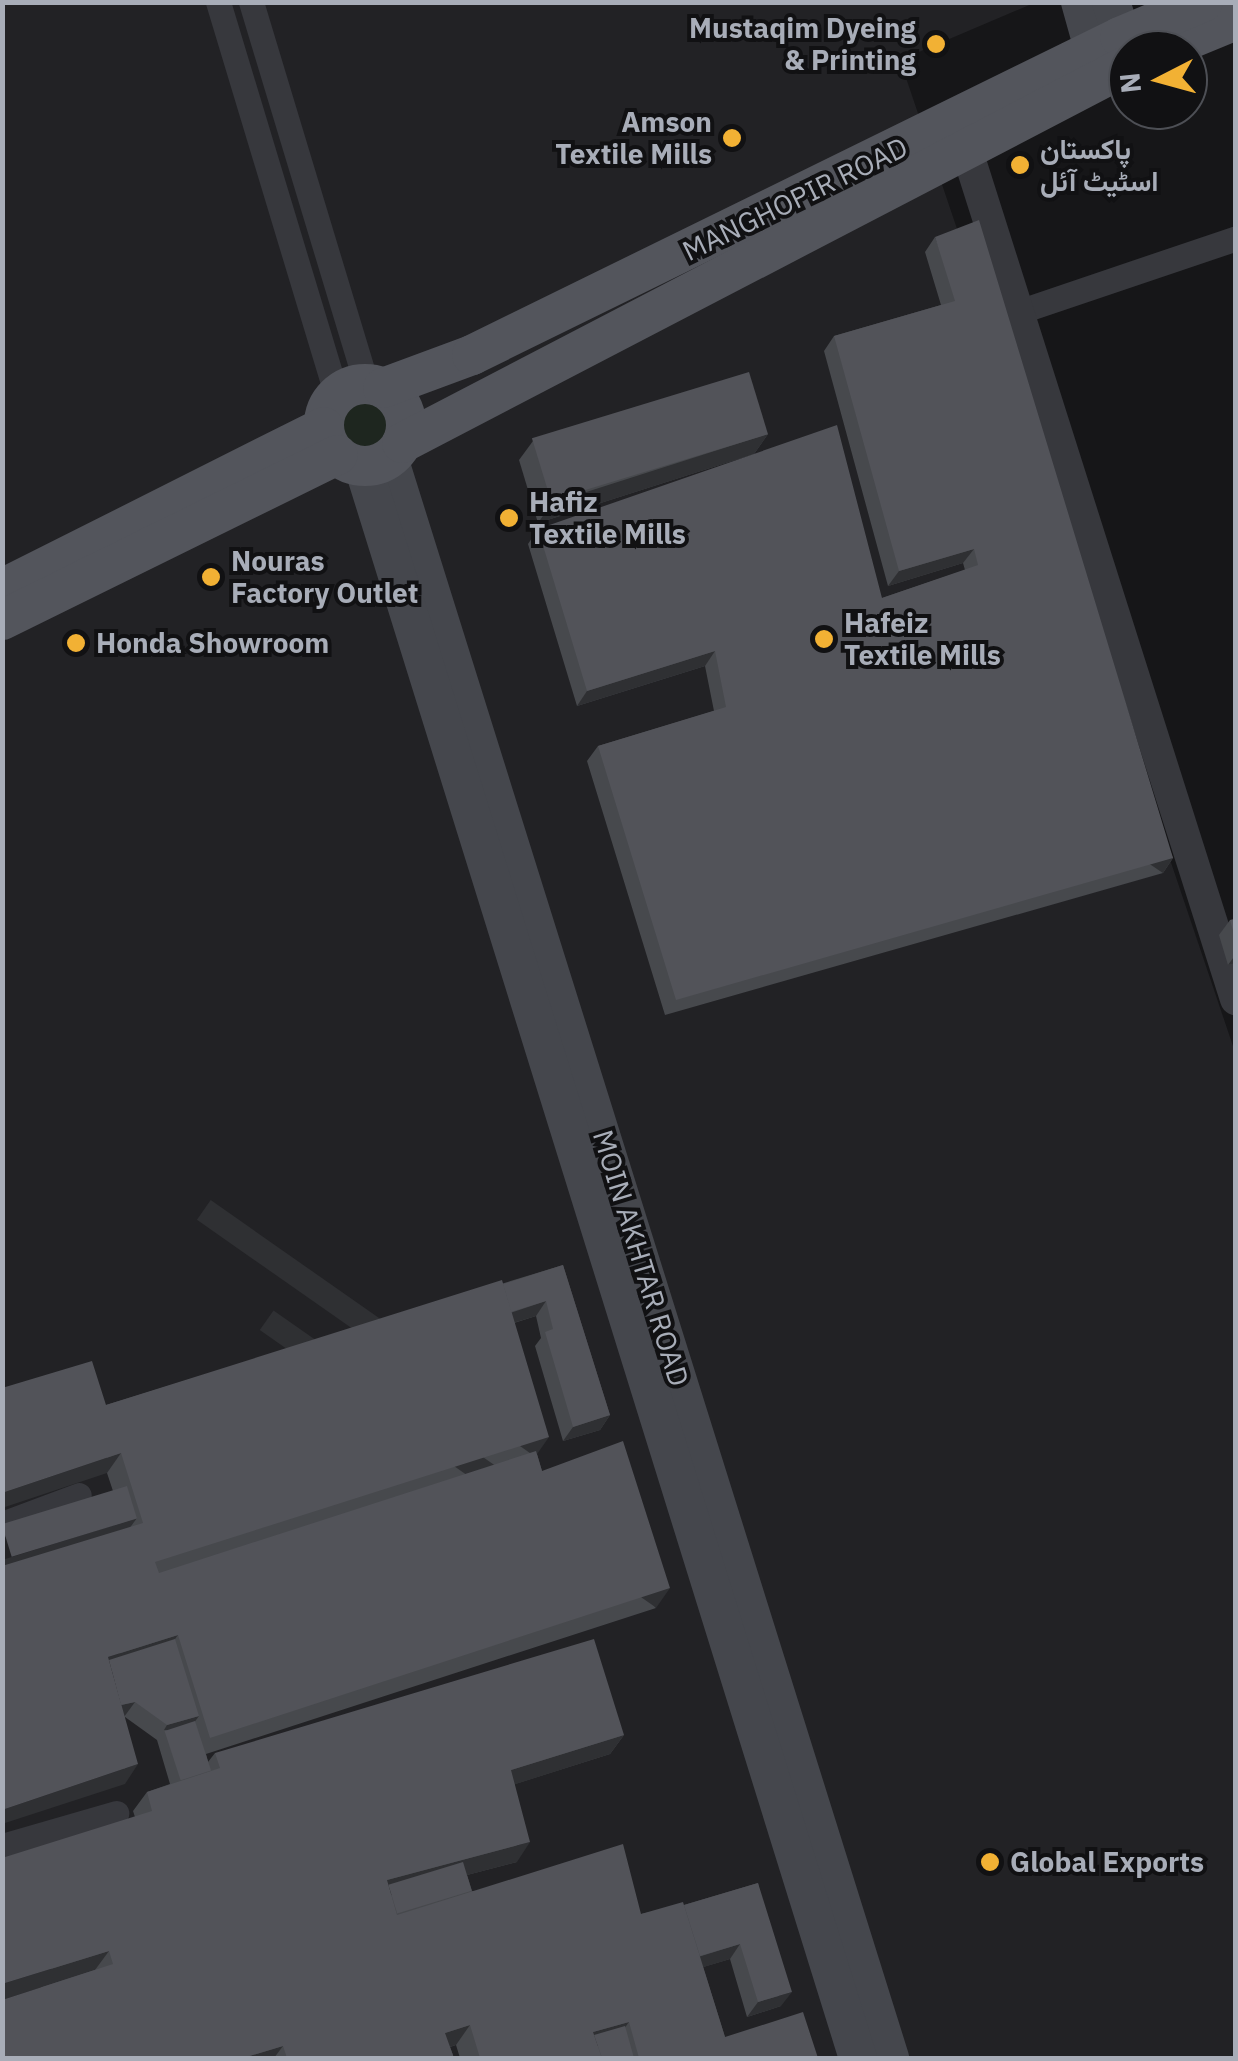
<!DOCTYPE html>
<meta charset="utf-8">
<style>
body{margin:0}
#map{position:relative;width:1238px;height:2061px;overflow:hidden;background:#161618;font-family:"IBM Plex Sans",Vazirmatn,sans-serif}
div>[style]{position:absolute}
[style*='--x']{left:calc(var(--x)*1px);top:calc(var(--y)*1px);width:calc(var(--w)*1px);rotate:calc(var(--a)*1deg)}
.built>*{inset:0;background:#222225}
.green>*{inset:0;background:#1e261f}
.round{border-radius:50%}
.minor>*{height:25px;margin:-12.5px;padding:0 12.5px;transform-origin:12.5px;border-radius:12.5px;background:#37383d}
.tertiary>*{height:32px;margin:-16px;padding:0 16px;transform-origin:16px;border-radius:16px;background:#37383d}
.secondary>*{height:38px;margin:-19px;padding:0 19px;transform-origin:19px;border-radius:19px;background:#45474d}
.primary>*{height:40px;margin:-20px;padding:0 20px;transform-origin:20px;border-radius:20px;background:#53555c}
.primary>.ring{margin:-20px;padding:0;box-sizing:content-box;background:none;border:40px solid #53555c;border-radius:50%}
.wall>*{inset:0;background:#47494d}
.shaded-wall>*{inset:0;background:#2f3033;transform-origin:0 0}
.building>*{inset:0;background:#525359;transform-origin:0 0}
.dots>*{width:28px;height:28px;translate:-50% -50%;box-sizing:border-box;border:5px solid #111113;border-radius:50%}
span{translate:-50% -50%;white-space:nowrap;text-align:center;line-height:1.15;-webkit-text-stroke:8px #111113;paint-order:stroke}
.poi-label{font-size:28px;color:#a8adb8;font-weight:700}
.right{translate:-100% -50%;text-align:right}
.left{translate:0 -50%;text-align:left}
.street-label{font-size:28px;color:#a8adb8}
.frame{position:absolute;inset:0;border:5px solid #a8adb8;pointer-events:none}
.north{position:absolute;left:1108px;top:30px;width:100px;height:100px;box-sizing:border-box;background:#111113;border:2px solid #4d4f55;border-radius:50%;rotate:264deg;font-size:28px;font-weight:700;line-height:40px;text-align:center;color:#a8adb8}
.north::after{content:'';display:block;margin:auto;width:35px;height:45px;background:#f2b134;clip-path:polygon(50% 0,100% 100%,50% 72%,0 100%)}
</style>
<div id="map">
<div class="built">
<i style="clip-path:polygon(3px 3px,1034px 3px,900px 60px,1235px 1052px,1235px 2058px,3px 2058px)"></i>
</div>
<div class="green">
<i class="round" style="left:338px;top:395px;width:58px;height:58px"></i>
</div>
<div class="minor">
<i style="--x:218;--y:2;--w:412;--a:73.2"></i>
<i style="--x:251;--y:2;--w:399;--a:73.2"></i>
<i style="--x:1018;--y:312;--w:230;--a:-18.7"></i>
<i style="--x:2;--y:1524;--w:82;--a:-20.6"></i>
<i style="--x:2;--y:1846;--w:119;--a:-16.1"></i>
</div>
<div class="tertiary">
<i style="--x:966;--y:148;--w:893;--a:72.4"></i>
</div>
<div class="secondary">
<i style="--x:1080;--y:2;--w:78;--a:74.4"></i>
<i style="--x:1111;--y:2;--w:55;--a:71.9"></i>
<i style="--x:389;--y:458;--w:1677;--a:72.61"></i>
<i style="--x:363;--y:466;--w:1667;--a:72.73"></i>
</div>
<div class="primary">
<i style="--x:1163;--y:50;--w:79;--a:-22.3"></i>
<i class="ring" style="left:324px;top:384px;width:42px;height:42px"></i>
<i style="--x:383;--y:388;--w:95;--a:-20.3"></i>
<i style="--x:472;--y:355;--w:722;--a:-26.14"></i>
<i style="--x:1120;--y:37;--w:90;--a:-22.9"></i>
<i style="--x:402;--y:443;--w:819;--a:-27.5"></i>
<i style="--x:2;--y:589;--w:360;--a:-26.7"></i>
<i style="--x:2;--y:620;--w:374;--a:-26.2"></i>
</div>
<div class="wall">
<i style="clip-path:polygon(935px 237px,1173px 858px,1163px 873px,665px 1015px,587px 761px,598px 746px,714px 711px,705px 666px,577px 706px,528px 544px,538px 529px,882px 598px,965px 570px,963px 563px,888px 586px,824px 351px,834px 336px,941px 305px,925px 252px)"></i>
<i style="clip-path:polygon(768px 434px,754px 454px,538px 523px,519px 460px,533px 441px)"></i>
<i style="clip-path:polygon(1236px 919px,1236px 963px,1228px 965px,1219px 935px,1230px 920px)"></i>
<i style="clip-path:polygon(563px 1265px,610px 1415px,600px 1430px,563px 1441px,535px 1346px,541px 1338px,536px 1316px,514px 1323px,537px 1454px,542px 1471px,656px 1608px,206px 1754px,208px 1762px,215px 1753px,624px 1735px,610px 1754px,515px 1784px,517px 1862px,467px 1875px,472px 1891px,641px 1914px,684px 1905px,758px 1883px,781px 2006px,747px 2017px,730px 1959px,703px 1967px,725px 2037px,818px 2058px,460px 2058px,456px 2045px,450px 2047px,454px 2058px,2px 2058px,135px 1817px,133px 1811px,147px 1792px,170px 1784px,157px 1740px,125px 1717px,125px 1784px,113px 1491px,107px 1473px,106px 1405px)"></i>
</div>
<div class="shaded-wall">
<i style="clip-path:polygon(768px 434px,754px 454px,538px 523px,552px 503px)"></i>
<i style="clip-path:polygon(974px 549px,963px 563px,888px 586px,899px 571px)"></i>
<i style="clip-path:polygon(715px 651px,705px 666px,577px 706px,587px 691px)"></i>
<i style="left:1173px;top:858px;width:18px;height:517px;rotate:124deg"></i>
<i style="clip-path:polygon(1236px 954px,1236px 963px,1228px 965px)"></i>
<i style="clip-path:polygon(546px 1301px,536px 1316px,496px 1328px,507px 1314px)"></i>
<i style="clip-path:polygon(610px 1415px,600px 1430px,563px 1441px,573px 1427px)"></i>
<i style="left:549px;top:1437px;width:24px;height:413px;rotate:125deg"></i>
<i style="clip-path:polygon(121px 1453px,107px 1473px,2px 1508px,2px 1493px)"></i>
<i style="clip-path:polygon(137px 1518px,126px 1533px,2px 1571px,2px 1560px)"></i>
<i style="left:670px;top:1588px;width:24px;height:484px;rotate:125deg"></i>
<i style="clip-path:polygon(178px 1635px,164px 1654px,107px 1672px,108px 1657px)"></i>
<i style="clip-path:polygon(135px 1702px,124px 1717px,117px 1706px)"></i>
<i style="clip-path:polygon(199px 1716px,188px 1731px,164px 1730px,167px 1725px)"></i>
<i style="clip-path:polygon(624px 1735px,610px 1754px,497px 1790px,511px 1770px)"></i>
<i style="clip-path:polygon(138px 1764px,125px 1784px,2px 1824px,2px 1810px)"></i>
<i style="clip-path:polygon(530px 1842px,517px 1862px,387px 1896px,387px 1880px)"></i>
<i style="clip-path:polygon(740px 1944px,730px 1959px,684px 1973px,695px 1958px)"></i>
<i style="clip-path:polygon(109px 1951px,95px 1970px,2px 2000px,2px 1984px)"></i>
<i style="clip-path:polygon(792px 1992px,781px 2006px,747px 2017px,758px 2002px)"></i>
<i style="clip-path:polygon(629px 2022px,615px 2041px,594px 2047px,593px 2032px)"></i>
<i style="clip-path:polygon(470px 2025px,456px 2045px,432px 2052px,445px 2033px)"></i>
<i style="clip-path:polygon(283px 2046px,274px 2058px,243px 2058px)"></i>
</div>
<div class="building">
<i style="clip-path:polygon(979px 220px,1173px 858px,676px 1000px,598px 746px,726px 707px,715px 651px,587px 691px,538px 529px,837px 425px,882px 598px,978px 565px,974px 549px,899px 571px,834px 336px,955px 301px,935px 237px)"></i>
<i style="left:749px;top:372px;width:65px;height:227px;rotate:73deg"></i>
<i style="clip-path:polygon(1236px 919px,1236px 941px,1230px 920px)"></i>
<i style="clip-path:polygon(563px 1265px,610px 1415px,573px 1427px,545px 1332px,553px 1329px,546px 1301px,511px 1312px,503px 1284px)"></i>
<i style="clip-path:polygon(502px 1280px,549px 1437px,155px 1562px,159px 1573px,536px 1451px,542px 1471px,623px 1441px,670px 1588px,210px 1738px,178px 1635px,108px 1657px,138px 1764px,2px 1810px,2px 1566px,143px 1523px,121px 1453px,2px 1493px,2px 1388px,92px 1361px,106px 1405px)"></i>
<i style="left:127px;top:1486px;width:34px;height:131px;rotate:73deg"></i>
<i style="clip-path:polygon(175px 1639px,199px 1716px,167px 1725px,135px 1702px,121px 1705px,109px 1660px)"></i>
<i style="clip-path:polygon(594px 1639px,624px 1735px,511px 1770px,530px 1842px,387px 1880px,397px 1915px,623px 1844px,641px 1914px,683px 1902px,725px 2037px,803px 2012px,818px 2058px,639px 2058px,629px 2022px,593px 2032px,602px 2058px,480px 2058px,470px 2025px,445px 2033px,454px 2058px,287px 2058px,283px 2046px,243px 2058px,2px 2058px,2px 2000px,113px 1964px,109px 1951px,2px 1984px,2px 1858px,152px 1811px,147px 1792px,220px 1768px,215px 1753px)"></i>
<i style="left:195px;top:1721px;width:52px;height:32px;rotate:72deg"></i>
<i style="left:463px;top:1862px;width:30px;height:78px;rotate:73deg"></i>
<i style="clip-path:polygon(758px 1883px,792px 1992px,758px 2002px,740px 1944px,700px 1956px,684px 1905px)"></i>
<i style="clip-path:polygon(625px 2026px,634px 2058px,602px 2058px,594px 2035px)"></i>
</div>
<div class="dots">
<i style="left:936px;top:44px;background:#f2b134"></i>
<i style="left:732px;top:138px;background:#f2b134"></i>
<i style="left:1020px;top:165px;background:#f2b134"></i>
<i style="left:509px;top:518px;background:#f2b134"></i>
<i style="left:211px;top:577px;background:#f2b134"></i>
<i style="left:824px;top:639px;background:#f2b134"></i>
<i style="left:76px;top:643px;background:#f2b134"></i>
<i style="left:990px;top:1862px;background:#f2b134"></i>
</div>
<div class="poi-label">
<span class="right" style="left:916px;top:44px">Mustaqim Dyeing<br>&amp; Printing</span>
<span class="right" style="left:712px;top:138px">Amson<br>Textile Mills</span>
<span class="left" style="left:1040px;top:165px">پاکستان<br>اسٹیٹ آئل</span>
<span class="left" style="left:529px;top:518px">Hafiz<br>Textile Mills</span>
<span class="left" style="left:231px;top:577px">Nouras<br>Factory Outlet</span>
<span class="left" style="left:844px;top:639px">Hafeiz<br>Textile Mills</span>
<span class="left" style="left:96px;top:643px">Honda Showroom</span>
<span class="left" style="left:1010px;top:1862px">Global Exports</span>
</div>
<div class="street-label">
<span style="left:795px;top:199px;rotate:-26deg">MANGHOPIR ROAD</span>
<span style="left:641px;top:1258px;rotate:73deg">MOIN AKHTAR ROAD</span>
</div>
<div class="frame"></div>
<div class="north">N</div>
</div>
